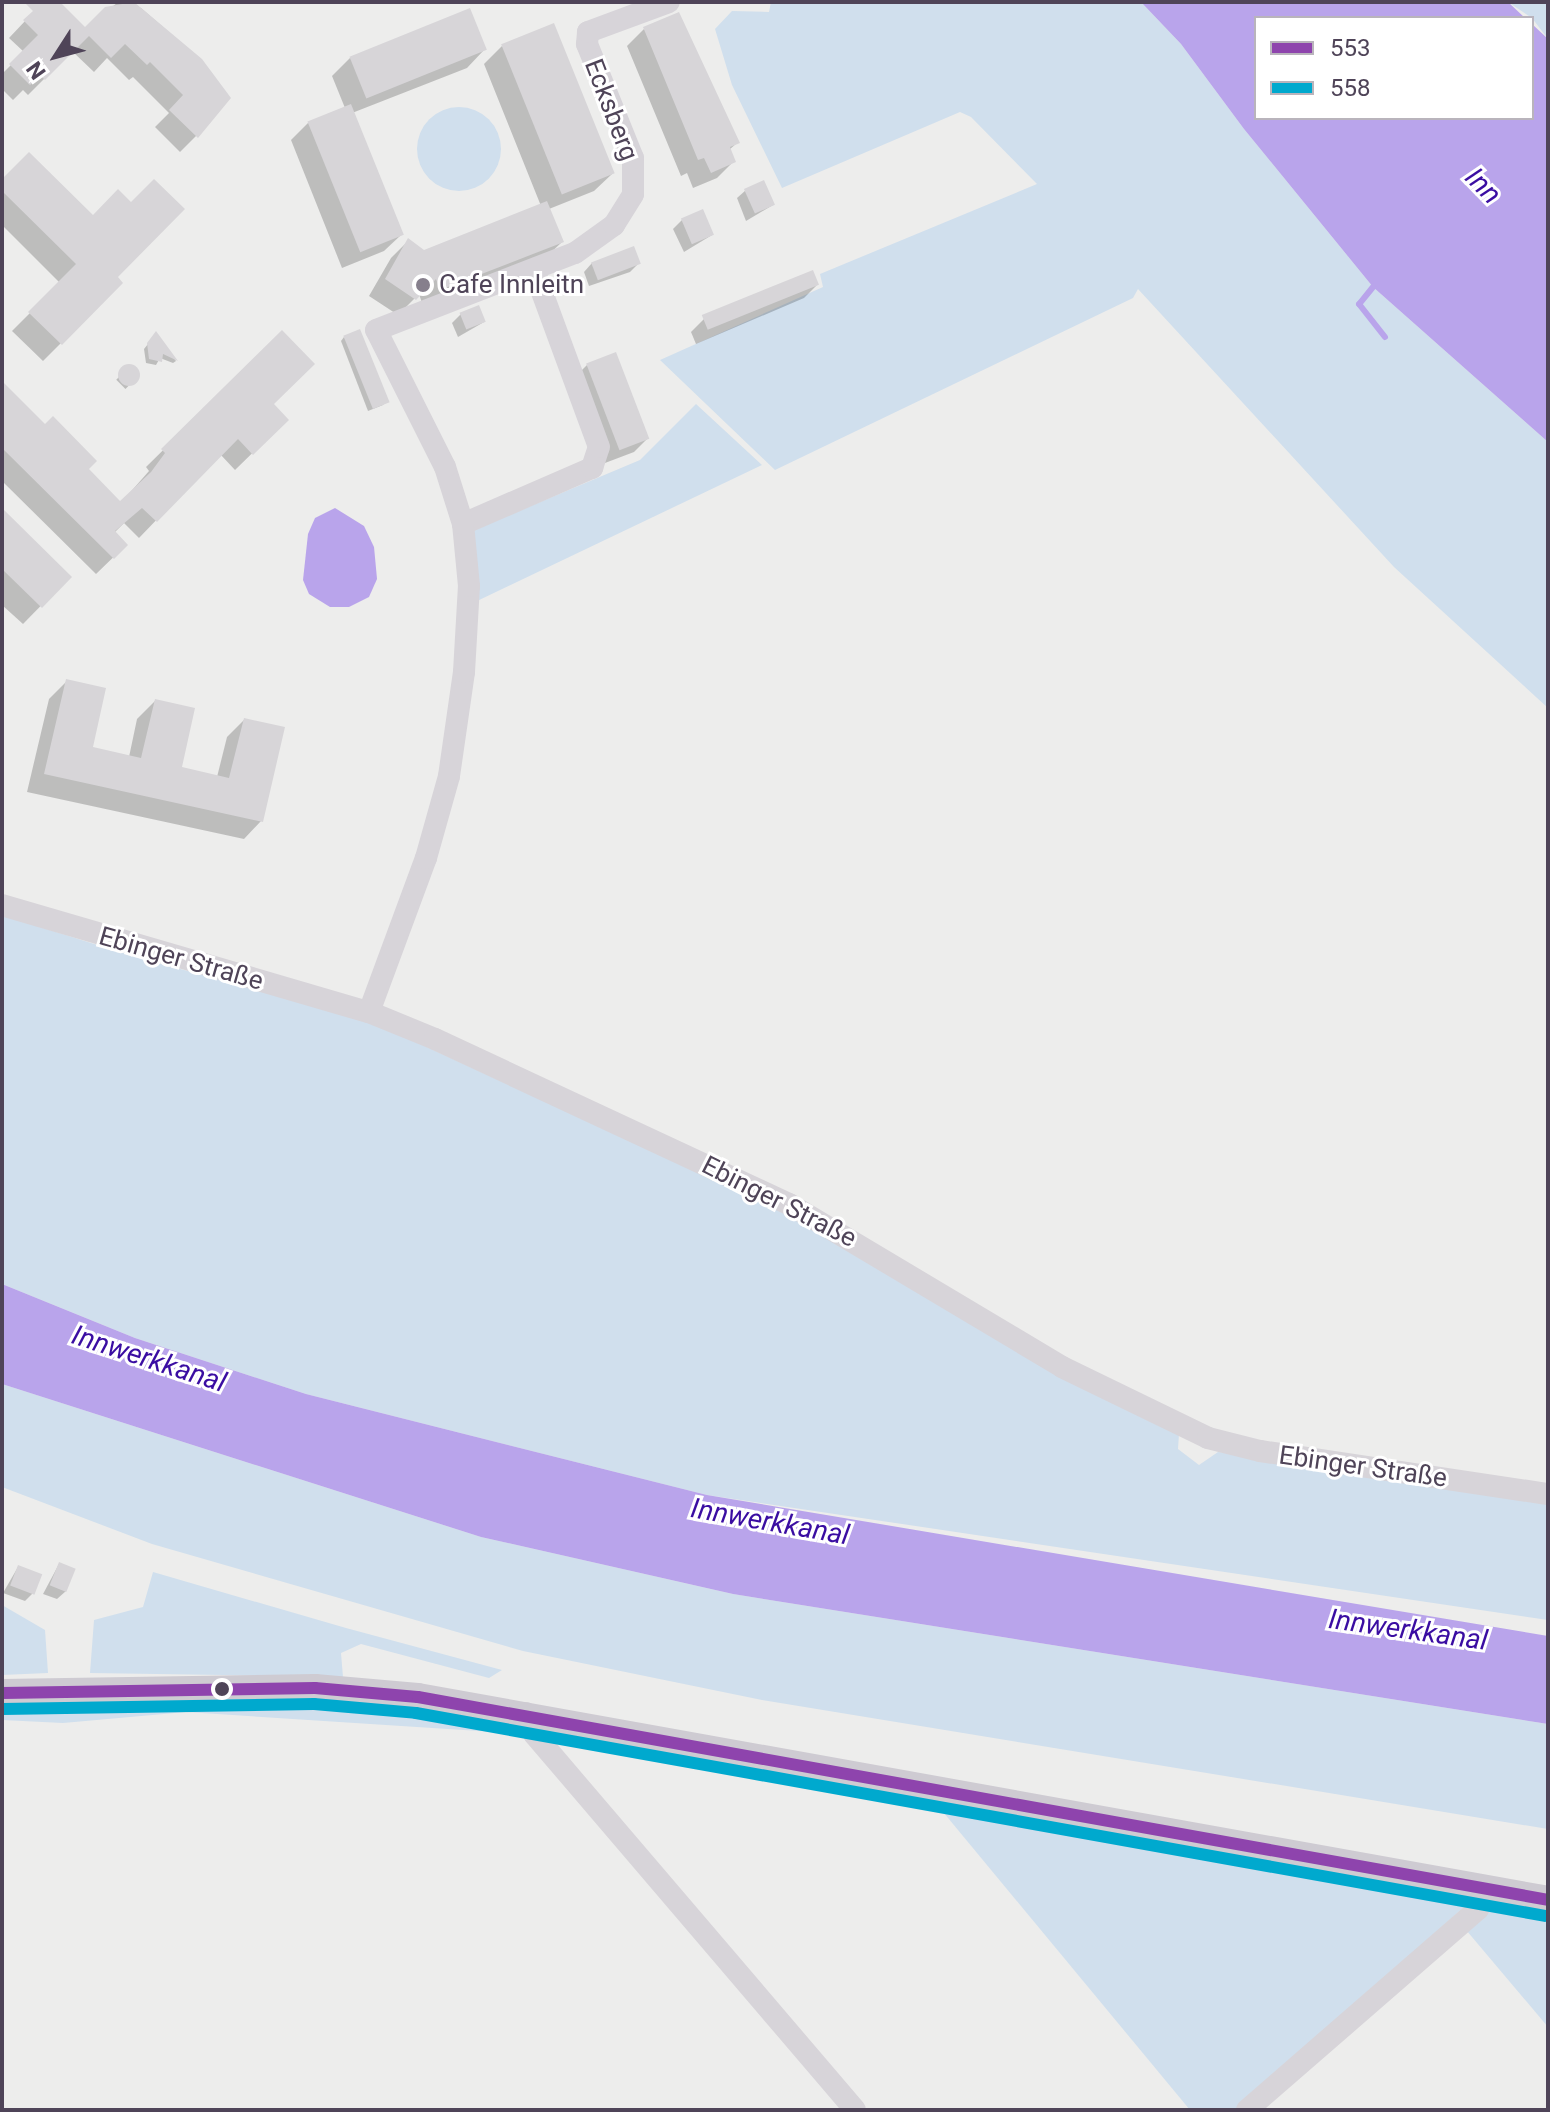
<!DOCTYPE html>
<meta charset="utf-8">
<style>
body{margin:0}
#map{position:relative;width:1550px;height:2112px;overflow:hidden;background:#ededec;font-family:Roboto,sans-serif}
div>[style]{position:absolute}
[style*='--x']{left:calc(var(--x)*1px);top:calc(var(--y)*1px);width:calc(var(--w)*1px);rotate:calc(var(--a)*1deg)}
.green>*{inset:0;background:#d0dfed}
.round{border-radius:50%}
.water>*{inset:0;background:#b9a4eb}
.shadow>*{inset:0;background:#0003;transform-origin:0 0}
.stream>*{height:6px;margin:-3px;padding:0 3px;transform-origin:3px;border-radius:3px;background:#b9a4eb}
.building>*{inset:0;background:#d7d5d8;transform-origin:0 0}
.minor>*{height:22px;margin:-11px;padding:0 11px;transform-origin:11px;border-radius:11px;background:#d7d4d9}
.major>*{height:28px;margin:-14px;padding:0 14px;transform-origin:14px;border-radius:14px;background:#cecbd2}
.bus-1>*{height:12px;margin:-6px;padding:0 6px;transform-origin:6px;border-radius:6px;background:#8e44ad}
.bus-2>*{height:12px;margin:-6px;padding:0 6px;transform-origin:6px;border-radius:6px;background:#00a9ce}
.dots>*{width:22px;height:22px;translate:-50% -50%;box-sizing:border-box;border:4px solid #fff;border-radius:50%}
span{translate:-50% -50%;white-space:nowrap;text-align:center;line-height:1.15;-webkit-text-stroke:6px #fff;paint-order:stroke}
.street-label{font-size:26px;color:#4f4458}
.poi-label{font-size:26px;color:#4f4458}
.left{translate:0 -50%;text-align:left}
.water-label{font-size:28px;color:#3a0da2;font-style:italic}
.frame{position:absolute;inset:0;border:4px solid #4f4458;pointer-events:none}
.legend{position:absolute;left:1254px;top:16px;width:280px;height:104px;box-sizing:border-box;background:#fff;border:2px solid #b9b4bc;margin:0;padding:10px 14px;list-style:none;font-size:24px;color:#4f4458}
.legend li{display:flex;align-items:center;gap:16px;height:40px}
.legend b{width:40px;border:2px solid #b9b4bc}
.north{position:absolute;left:16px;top:16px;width:80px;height:80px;-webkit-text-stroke:6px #fff;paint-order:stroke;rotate:234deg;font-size:22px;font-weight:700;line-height:32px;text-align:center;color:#4f4458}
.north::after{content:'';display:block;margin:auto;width:28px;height:36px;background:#4f4458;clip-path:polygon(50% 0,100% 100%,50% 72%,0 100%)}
</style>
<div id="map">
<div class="green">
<i style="clip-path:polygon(771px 2px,1141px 2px,1181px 44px,1244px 129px,1373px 287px,1548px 442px,1548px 708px,1394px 567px,1138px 289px,1133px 298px,775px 470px,660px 360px,823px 287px,820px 274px,1037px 184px,971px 117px,960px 112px,782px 188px,732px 85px,715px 29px,732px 11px,769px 12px)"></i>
<i style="clip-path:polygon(1508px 2px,1548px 2px,1548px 39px,1532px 18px)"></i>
<i class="round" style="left:417px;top:107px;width:84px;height:84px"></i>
<i style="clip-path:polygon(696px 404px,762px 465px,475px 602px,469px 532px,640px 460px)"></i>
<i style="clip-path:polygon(2px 915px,142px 959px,357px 1015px,784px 1211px,1179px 1434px,1178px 1449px,1199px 1465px,1218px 1452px,1232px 1453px,1548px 1503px,1548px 1620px,707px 1495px,306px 1394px,135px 1338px,2px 1284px)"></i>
<i style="clip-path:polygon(2px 1384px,481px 1537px,733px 1594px,1548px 1724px,1548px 1829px,762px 1700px,523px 1651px,152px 1544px,2px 1487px)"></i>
<i style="clip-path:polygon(153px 1572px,346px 1628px,502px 1670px,489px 1678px,361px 1644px,341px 1653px,343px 1677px,90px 1673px,94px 1620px,143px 1607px)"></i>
<i style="clip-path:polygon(2px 1605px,45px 1630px,48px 1673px,2px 1675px)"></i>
<i style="clip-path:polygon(314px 1701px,518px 1726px,526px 1734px,186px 1712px,63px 1723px,2px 1720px,2px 1705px)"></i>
<i style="clip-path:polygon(929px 1795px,1474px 1898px,1238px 2110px,1190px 2110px)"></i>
<i style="clip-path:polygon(1503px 1904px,1548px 1913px,1548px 2027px,1461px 1924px,1476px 1912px)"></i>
</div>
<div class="water">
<i style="clip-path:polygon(1141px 2px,1508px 2px,1525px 18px,1256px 18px,1256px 118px,1532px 118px,1532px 24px,1548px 39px,1548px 442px,1373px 287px,1244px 129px,1181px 44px)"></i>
<i style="clip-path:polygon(335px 508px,364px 526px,374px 547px,377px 579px,369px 597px,349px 607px,330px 607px,309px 594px,303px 580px,308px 534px,315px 518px)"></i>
<i style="clip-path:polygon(2px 1284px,135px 1338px,306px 1394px,707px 1495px,1548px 1636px,1548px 1724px,733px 1594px,481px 1537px,2px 1384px)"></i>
</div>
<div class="shadow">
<i style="clip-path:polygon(43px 2px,57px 2px,85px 30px,118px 2px,141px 8px,201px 60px,196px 136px,180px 152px,155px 127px,169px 113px,133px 77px,129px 80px,107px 58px,94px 72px,72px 51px,28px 95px,23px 90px,13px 100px,2px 89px,2px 74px,24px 52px,9px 38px)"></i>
<i style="clip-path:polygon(644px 29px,737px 143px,729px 150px,734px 161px,717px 178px,693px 188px,687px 173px,681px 176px,627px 46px)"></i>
<i style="clip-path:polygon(502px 46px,612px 174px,594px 191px,549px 209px,562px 242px,545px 258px,423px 306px,419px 294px,398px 315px,369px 296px,391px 258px,408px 241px,424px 252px,541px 206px,484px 64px)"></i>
<i style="clip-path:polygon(484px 50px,467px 68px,352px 113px,401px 235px,384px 251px,342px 268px,291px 140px,308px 123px,345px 108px,332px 76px,350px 58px)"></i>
<i style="clip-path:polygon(2px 182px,121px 283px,43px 361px,12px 331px,60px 283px,2px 225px)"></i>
<i style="clip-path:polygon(746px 190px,773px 205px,746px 221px,737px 198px)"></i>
<i style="clip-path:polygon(682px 220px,712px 235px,684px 252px,673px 229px)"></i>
<i style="clip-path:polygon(592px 263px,639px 263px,630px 272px,589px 286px,584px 272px)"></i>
<i style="clip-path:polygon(817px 285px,804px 298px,696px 344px,691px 332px,704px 319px)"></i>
<i style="clip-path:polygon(461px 314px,484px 322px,458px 337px,452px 323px)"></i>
<i style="clip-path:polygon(282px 333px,271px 404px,286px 420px,235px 470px,220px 454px,139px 538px,124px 523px,114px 533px,126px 545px,96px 574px,2px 481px,2px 385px,120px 504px,149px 471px,146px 467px)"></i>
<i style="clip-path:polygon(156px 334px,176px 361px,173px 363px,160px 358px,156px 365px,146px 363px,144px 349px)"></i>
<i style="clip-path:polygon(344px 337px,386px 401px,383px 405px,368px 411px,341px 341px)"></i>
<i style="clip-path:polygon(587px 365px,647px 439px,634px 452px,605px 463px,574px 378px)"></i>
<i style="left:129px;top:367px;width:13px;height:18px;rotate:45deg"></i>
<i style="clip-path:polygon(2px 511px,69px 577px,23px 624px,2px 605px)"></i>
<i style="clip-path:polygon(67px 681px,90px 748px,129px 757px,137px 719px,155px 701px,180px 768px,217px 777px,227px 737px,244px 720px,261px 821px,244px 839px,27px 792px,49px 699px)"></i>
<i style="clip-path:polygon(59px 1564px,66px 1591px,57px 1599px,43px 1594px)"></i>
<i style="clip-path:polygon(18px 1567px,33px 1593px,25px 1601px,3px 1593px)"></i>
</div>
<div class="stream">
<i style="--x:1373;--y:287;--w:22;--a:129"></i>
<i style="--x:1359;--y:304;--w:42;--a:51.8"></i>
</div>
<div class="building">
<i style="clip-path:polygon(24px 2px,60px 2px,85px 27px,105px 7px,134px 2px,202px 59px,231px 98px,198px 138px,169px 110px,183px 95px,150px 62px,147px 65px,125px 44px,111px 58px,89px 36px,45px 80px,40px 75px,30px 85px,9px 64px,38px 35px,23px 20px,33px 11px)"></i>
<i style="left:470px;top:8px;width:45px;height:130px;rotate:68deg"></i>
<i style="clip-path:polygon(679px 12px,740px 143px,730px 147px,736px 162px,711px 173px,704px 158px,698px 160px,643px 27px)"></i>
<i style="left:554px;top:23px;width:162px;height:57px;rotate:68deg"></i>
<i style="left:351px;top:104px;width:141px;height:47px;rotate:68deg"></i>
<i style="clip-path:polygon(29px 152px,93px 215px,118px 189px,131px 202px,154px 179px,185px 209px,118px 277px,123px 283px,62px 345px,28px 312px,76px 264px,2px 191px,2px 179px)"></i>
<i style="left:764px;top:180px;width:27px;height:22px;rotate:66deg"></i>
<i style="clip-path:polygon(547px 201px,564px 242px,440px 290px,436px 279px,416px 300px,385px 279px,408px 238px,424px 250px)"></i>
<i style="left:703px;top:209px;width:28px;height:24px;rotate:67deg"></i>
<i style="left:634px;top:246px;width:19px;height:46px;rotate:69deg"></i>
<i style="left:813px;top:270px;width:16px;height:120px;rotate:68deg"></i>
<i style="left:479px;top:305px;width:18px;height:21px;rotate:68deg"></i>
<i style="left:360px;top:329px;width:79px;height:18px;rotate:68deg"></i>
<i style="clip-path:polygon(282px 330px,315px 364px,274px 404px,289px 420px,253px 455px,238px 439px,157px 522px,142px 508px,115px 531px,128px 545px,114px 559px,2px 448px,2px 381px,45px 424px,53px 416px,97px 461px,89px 469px,120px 501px,151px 472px,165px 453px,161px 449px)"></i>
<i style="clip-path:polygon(156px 331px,178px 361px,163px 354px,162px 362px,149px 359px,147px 343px)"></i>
<i style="left:616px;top:352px;width:93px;height:32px;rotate:69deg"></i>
<i class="round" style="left:118px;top:364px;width:22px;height:22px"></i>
<i style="clip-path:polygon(2px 508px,72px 577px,42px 608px,2px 569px)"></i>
<i style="clip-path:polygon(66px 679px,106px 688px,93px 747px,141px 758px,155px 699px,195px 708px,182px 767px,229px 778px,244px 718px,285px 727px,263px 822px,44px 774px)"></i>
<i style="left:59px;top:1562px;width:18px;height:25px;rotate:22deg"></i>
<i style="left:18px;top:1565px;width:26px;height:22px;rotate:21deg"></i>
</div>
<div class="minor">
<i style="--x:463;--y:524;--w:141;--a:-23.5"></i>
<i style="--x:592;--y:468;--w:22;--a:-72"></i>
<i style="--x:599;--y:447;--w:189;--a:-110.2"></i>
<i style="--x:2;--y:905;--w:382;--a:16.3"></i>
<i style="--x:369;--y:1012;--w:71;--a:22.2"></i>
<i style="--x:435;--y:1039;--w:391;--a:25"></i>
<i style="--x:789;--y:1204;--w:318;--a:30.8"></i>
<i style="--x:1062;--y:1367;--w:162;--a:25.9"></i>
<i style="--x:1208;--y:1438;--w:54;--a:14"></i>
<i style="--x:1260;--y:1451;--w:291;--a:8.5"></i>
<i style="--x:369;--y:1012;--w:164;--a:-69.7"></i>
<i style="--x:426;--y:858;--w:85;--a:-74.3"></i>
<i style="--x:449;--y:776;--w:105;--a:-81.8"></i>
<i style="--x:464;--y:672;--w:86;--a:-86.7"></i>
<i style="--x:469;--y:586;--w:62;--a:-95.5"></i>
<i style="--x:463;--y:524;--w:60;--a:-107.5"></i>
<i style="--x:445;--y:467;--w:153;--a:-116.7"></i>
<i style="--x:376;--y:330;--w:213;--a:-21.2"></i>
<i style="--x:575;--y:253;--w:48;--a:-35.7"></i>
<i style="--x:614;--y:225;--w:36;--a:-58"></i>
<i style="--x:633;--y:194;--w:36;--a:-90"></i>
<i style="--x:633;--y:158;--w:123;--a:-112"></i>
<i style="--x:587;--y:44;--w:12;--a:-85"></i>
<i style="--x:588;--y:32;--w:86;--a:-20.3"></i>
<i style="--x:526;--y:1713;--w:22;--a:69"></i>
<i style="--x:534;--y:1734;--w:494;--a:49.5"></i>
<i style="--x:1247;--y:2110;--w:306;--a:-41"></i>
<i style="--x:1478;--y:1909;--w:23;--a:-61"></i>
</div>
<div class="major">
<i style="--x:2;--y:1693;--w:313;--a:-0.9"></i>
<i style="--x:315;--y:1688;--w:103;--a:5"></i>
<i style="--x:418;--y:1697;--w:1148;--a:10.18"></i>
</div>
<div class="bus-1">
<i style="--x:2;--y:1693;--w:313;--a:-0.9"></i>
<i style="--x:315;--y:1688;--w:103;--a:5"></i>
<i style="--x:418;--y:1697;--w:1148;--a:10.18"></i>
</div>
<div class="bus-2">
<i style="--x:2;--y:1709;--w:312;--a:-0.9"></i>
<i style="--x:314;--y:1704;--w:102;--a:5"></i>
<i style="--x:416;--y:1713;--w:1147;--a:10.19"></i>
</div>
<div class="dots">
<i style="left:423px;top:285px;background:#867f8c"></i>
<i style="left:222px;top:1689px;background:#4f4458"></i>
</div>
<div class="street-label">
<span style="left:611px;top:110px;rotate:69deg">Ecksberg</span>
<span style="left:181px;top:959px;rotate:16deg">Ebinger Straße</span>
<span style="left:779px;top:1202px;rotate:27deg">Ebinger Straße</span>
<span style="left:1363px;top:1467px;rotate:8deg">Ebinger Straße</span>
</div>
<div class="poi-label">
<span class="left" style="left:439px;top:285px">Cafe Innleitn</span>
</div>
<div class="water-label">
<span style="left:1483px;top:186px;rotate:46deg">Inn</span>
<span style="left:149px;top:1359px;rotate:18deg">Innwerkkanal</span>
<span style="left:770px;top:1522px;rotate:10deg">Innwerkkanal</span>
<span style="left:1408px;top:1630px;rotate:8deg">Innwerkkanal</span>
</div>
<div class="frame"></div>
<ul class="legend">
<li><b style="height:10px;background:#8e44ad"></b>553</li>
<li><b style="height:10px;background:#00a9ce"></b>558</li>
</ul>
<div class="north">N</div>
</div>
